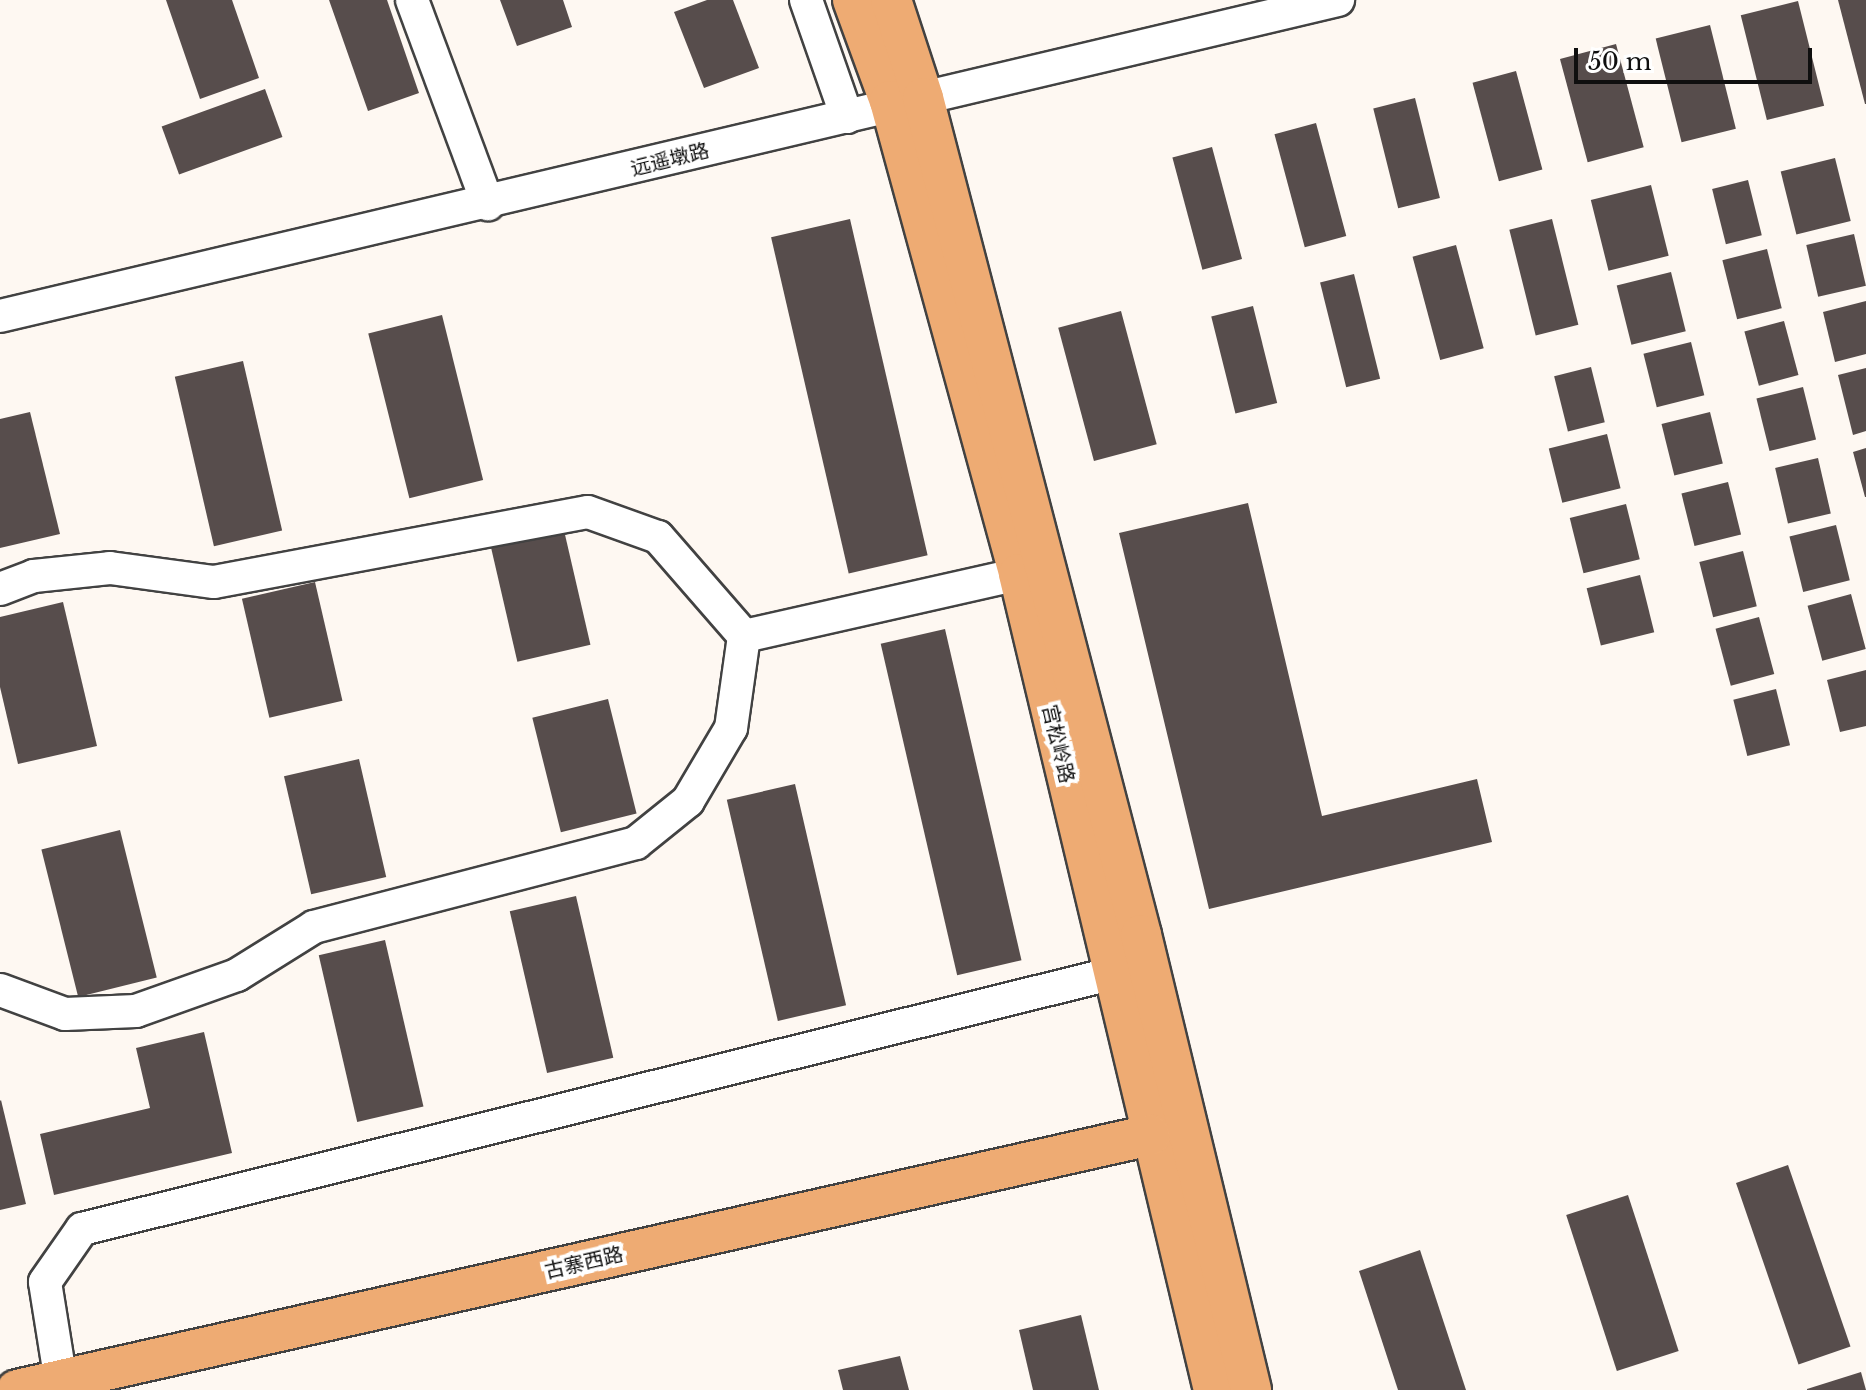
<!DOCTYPE html>
<meta charset="utf-8">
<style>
body{margin:0}
#map{position:relative;width:1866px;height:1390px;overflow:hidden;background:#fef8f2;font-family:"Libre Baskerville","Noto Sans SC",serif}
div>[style]{position:absolute}
[style*='--x']{left:calc(var(--x)*1px);top:calc(var(--y)*1px);width:calc(var(--w)*1px);rotate:calc(var(--a)*1deg)}
.building>*{inset:0;background:#574d4c;transform-origin:0 0}
.roads{filter:drop-shadow(2px 0 #424242) drop-shadow(-2px 0 #424242) drop-shadow(0 2px #424242) drop-shadow(0 -2px #424242)}
.minor>*{height:32px;margin:-16px;padding:0 16px;transform-origin:16px;border-radius:16px;background:#fff}
.major>*{height:40px;margin:-20px;padding:0 20px;transform-origin:20px;border-radius:20px;background:#eeab73}
span{translate:-50% -50%;white-space:nowrap;text-align:center;line-height:1.15;-webkit-text-stroke:8px #fff;paint-order:stroke}
.street-label{font-size:20px;color:#0f0f0f}
.scale{position:absolute;left:1574px;top:48px;width:238px;height:36px;box-sizing:border-box;border:4px solid #0f0f0f;border-top:0;padding-left:10px;font-size:24px;line-height:28px;white-space:nowrap;color:#0f0f0f;-webkit-text-stroke:6px #fff;paint-order:stroke}
</style>
<div id="map">
<div class="building">
<i style="clip-path:polygon(166px 0,232px 0,259px 78px,200px 99px)"></i>
<i style="clip-path:polygon(329px 0,387px 0,419px 93px,368px 111px)"></i>
<i style="clip-path:polygon(500px 0,563px 0,572px 27px,517px 46px)"></i>
<i style="clip-path:polygon(707px 0,733px 0,759px 68px,704px 88px,674px 12px)"></i>
<i style="clip-path:polygon(1838px 0,1866px 0,1866px 104px,1865px 104px)"></i>
<i style="left:1798px;top:1px;width:108px;height:59px;rotate:76deg"></i>
<i style="left:1710px;top:25px;width:107px;height:56px;rotate:76deg"></i>
<i style="left:1616px;top:44px;width:107px;height:58px;rotate:75deg"></i>
<i style="left:1516px;top:71px;width:102px;height:45px;rotate:75deg"></i>
<i style="left:265px;top:89px;width:51px;height:110px;rotate:70deg"></i>
<i style="left:1415px;top:98px;width:103px;height:43px;rotate:76deg"></i>
<i style="left:1316px;top:123px;width:117px;height:43px;rotate:75deg"></i>
<i style="left:1212px;top:147px;width:116px;height:41px;rotate:75deg"></i>
<i style="left:1835px;top:158px;width:65px;height:56px;rotate:76deg"></i>
<i style="left:1748px;top:180px;width:57px;height:37px;rotate:76deg"></i>
<i style="left:1651px;top:185px;width:73px;height:62px;rotate:76deg"></i>
<i style="left:850px;top:219px;width:345px;height:81px;rotate:77deg"></i>
<i style="left:1552px;top:219px;width:109px;height:44px;rotate:76deg"></i>
<i style="left:1854px;top:234px;width:53px;height:49px;rotate:77deg"></i>
<i style="left:1456px;top:245px;width:107px;height:45px;rotate:75deg"></i>
<i style="left:1767px;top:249px;width:61px;height:46px;rotate:76deg"></i>
<i style="left:1671px;top:272px;width:61px;height:56px;rotate:76deg"></i>
<i style="left:1354px;top:274px;width:108px;height:35px;rotate:76deg"></i>
<i style="clip-path:polygon(1866px 301px,1866px 354px,1835px 362px,1823px 312px)"></i>
<i style="left:1253px;top:306px;width:100px;height:43px;rotate:76deg"></i>
<i style="left:1121px;top:311px;width:138px;height:65px;rotate:75deg"></i>
<i style="left:442px;top:315px;width:170px;height:76px;rotate:76deg"></i>
<i style="left:1784px;top:321px;width:56px;height:41px;rotate:75deg"></i>
<i style="left:1691px;top:342px;width:55px;height:49px;rotate:76deg"></i>
<i style="left:243px;top:361px;width:174px;height:70px;rotate:77deg"></i>
<i style="left:1591px;top:367px;width:57px;height:38px;rotate:76deg"></i>
<i style="clip-path:polygon(1866px 368px,1866px 431px,1853px 435px,1838px 375px)"></i>
<i style="left:1803px;top:387px;width:54px;height:48px;rotate:76deg"></i>
<i style="clip-path:polygon(30px 412px,60px 534px,0 548px,0 419px)"></i>
<i style="left:1710px;top:412px;width:53px;height:50px;rotate:76deg"></i>
<i style="left:1607px;top:434px;width:56px;height:60px;rotate:76deg"></i>
<i style="clip-path:polygon(1866px 448px,1866px 497px,1865px 497px,1853px 452px)"></i>
<i style="left:1818px;top:458px;width:57px;height:44px;rotate:77deg"></i>
<i style="left:1728px;top:482px;width:54px;height:48px;rotate:76deg"></i>
<i style="clip-path:polygon(1248px 503px,1322px 816px,1477px 779px,1492px 842px,1209px 909px,1119px 533px)"></i>
<i style="left:1626px;top:504px;width:57px;height:58px;rotate:76deg"></i>
<i style="left:1836px;top:525px;width:57px;height:48px;rotate:76deg"></i>
<i style="left:563px;top:526px;width:122px;height:75px;rotate:77deg"></i>
<i style="left:1743px;top:551px;width:57px;height:45px;rotate:76deg"></i>
<i style="left:1640px;top:575px;width:59px;height:55px;rotate:76deg"></i>
<i style="left:315px;top:582px;width:122px;height:75px;rotate:77deg"></i>
<i style="left:1851px;top:594px;width:57px;height:45px;rotate:75deg"></i>
<i style="clip-path:polygon(63px 602px,97px 746px,18px 764px,0 687px,0 617px)"></i>
<i style="left:1759px;top:617px;width:59px;height:45px;rotate:75deg"></i>
<i style="left:945px;top:629px;width:340px;height:66px;rotate:77deg"></i>
<i style="clip-path:polygon(1866px 670px,1866px 726px,1840px 732px,1827px 680px)"></i>
<i style="left:1776px;top:689px;width:58px;height:44px;rotate:76deg"></i>
<i style="left:608px;top:699px;width:118px;height:78px;rotate:76deg"></i>
<i style="left:359px;top:759px;width:121px;height:77px;rotate:77deg"></i>
<i style="left:795px;top:784px;width:227px;height:70px;rotate:77deg"></i>
<i style="left:120px;top:830px;width:152px;height:81px;rotate:76deg"></i>
<i style="left:576px;top:896px;width:166px;height:68px;rotate:77deg"></i>
<i style="left:385px;top:940px;width:171px;height:68px;rotate:77deg"></i>
<i style="clip-path:polygon(204px 1032px,232px 1153px,54px 1195px,40px 1134px,150px 1108px,136px 1048px)"></i>
<i style="clip-path:polygon(1px 1100px,26px 1204px,0 1210px,0 1101px)"></i>
<i style="left:1788px;top:1165px;width:192px;height:55px;rotate:71deg"></i>
<i style="left:1628px;top:1195px;width:164px;height:65px;rotate:72deg"></i>
<i style="clip-path:polygon(1420px 1250px,1466px 1390px,1398px 1390px,1359px 1271px)"></i>
<i style="clip-path:polygon(1081px 1315px,1099px 1390px,1033px 1390px,1019px 1330px)"></i>
<i style="clip-path:polygon(900px 1356px,909px 1390px,843px 1390px,838px 1370px)"></i>
<i style="clip-path:polygon(1861px 1372px,1866px 1390px,1807px 1390px,1807px 1389px)"></i>
</div>
<div class="roads">
<div class="minor">
<i style="--x:412;--y:0;--w:218;--a:69.6"></i>
<i style="--x:806;--y:0;--w:124;--a:70.7"></i>
<i style="--x:0;--y:316;--w:1375;--a:-13.29"></i>
<i style="--x:0;--y:589;--w:36;--a:-21"></i>
<i style="--x:34;--y:576;--w:76;--a:-6"></i>
<i style="--x:110;--y:568;--w:105;--a:7.7"></i>
<i style="--x:214;--y:582;--w:380;--a:-10.6"></i>
<i style="--x:588;--y:512;--w:74;--a:19.7"></i>
<i style="--x:658;--y:537;--w:131;--a:49"></i>
<i style="--x:744;--y:636;--w:93;--a:98"></i>
<i style="--x:731;--y:728;--w:85;--a:120.5"></i>
<i style="--x:688;--y:801;--w:67;--a:141.1"></i>
<i style="--x:636;--y:843;--w:333;--a:165.4"></i>
<i style="--x:314;--y:927;--w:91;--a:148.1"></i>
<i style="--x:237;--y:975;--w:107;--a:160.4"></i>
<i style="--x:136;--y:1011;--w:71;--a:177.6"></i>
<i style="--x:65;--y:1014;--w:69;--a:-159.7"></i>
<i style="--x:744;--y:636;--w:282;--a:-12.7"></i>
<i style="--x:61;--y:1382;--w:101;--a:-99.1"></i>
<i style="--x:45;--y:1282;--w:65;--a:-55.1"></i>
<i style="--x:82;--y:1229;--w:1059;--a:-13.93"></i>
</div>
<div class="major">
<i style="--x:853;--y:0;--w:108;--a:69.9"></i>
<i style="--x:890;--y:101;--w:490;--a:74.7"></i>
<i style="--x:1019;--y:574;--w:839;--a:76.56"></i>
<i style="--x:891;--y:0;--w:103;--a:71.9"></i>
<i style="--x:923;--y:98;--w:865;--a:75.4"></i>
<i style="--x:1141;--y:935;--w:468;--a:76.4"></i>
<i style="--x:17;--y:1390;--w:1161;--a:-12.68"></i>
</div>
</div>
<div class="street-label">
<span style="left:670px;top:160px;rotate:-14deg">远遥墩路</span>
<span style="left:1058px;top:744px;rotate:77deg">宫松岭路</span>
<span style="left:584px;top:1263px;rotate:-13deg">古寨西路</span>
</div>
<div class="scale">50 m</div>
</div>
